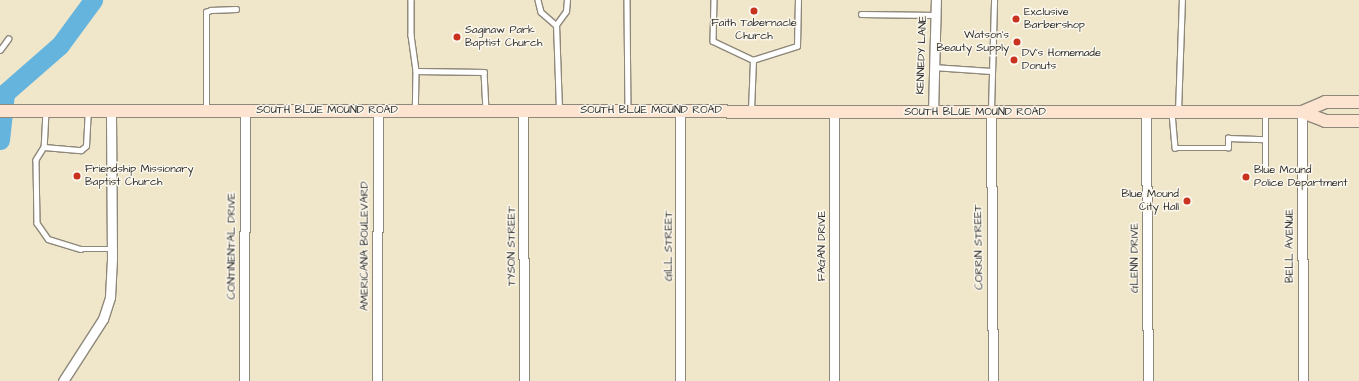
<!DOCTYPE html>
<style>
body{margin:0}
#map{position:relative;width:1359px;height:381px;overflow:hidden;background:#f0e6ca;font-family:"Architects Daughter",sans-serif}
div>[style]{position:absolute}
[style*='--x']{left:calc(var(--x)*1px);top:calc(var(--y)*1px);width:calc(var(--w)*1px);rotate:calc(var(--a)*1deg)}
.river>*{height:19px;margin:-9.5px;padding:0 9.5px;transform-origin:9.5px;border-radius:9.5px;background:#64b4de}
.roads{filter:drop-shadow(1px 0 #8e887a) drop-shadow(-1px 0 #8e887a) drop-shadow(0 1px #8e887a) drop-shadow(0 -1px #8e887a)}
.service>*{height:4.5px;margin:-2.25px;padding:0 2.25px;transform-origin:2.25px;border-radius:2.25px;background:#fff}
.minor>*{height:9px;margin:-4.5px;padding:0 4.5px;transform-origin:4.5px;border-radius:4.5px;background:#fff}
.secondary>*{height:12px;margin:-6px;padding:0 6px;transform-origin:6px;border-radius:6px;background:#fde4d0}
.dots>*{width:11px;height:11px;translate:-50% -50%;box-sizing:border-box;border:2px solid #fbf7ec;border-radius:50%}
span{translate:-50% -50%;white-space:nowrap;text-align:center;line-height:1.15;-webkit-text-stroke:3px #fbf7ec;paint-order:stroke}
.poi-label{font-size:11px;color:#2b2b2b}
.left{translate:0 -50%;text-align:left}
.right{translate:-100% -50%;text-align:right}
.street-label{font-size:11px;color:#2b2b2b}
</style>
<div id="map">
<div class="river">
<i style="--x:0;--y:140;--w:47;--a:-83.9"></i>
<i style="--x:5;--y:93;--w:73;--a:-41.1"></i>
<i style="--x:60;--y:45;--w:56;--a:-53.7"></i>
</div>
<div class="roads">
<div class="service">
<i style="--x:411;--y:0;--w:35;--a:90"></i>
<i style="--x:411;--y:35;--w:36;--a:82"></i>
<i style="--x:416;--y:71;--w:39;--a:91"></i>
<i style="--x:538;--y:0;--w:12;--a:76"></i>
<i style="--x:541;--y:12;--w:20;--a:41"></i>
<i style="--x:627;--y:0;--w:110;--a:89.5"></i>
<i style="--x:714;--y:0;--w:41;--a:91.4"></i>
<i style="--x:713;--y:41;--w:44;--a:25.4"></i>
<i style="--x:753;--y:60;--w:46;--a:-17.7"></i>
<i style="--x:797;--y:46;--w:46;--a:-88.8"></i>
<i style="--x:861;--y:14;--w:74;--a:0.8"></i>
<i style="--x:0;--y:50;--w:14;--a:-54"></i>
<i style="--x:933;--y:67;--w:58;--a:3.9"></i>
<i style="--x:416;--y:71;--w:68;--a:0.8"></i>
<i style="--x:484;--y:72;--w:38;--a:87"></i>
<i style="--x:206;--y:110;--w:98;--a:-90"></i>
<i style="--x:206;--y:12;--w:5;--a:-22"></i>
<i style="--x:211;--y:10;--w:25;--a:-2"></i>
<i style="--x:559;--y:110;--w:85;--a:-92"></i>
<i style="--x:556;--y:25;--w:17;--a:-54"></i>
<i style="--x:566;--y:11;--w:11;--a:-85"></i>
<i style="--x:751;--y:110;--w:50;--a:-87.7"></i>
<i style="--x:991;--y:110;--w:110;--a:-88.4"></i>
<i style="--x:46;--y:112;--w:35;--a:93"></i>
<i style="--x:44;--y:147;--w:37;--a:5"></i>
<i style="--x:81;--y:150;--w:6;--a:-39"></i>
<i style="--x:86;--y:146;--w:34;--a:-87"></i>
<i style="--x:1178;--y:112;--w:112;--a:-88"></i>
<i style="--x:1172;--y:113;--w:35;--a:85"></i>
<i style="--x:1175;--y:148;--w:53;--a:0"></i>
<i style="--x:1228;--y:148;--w:10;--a:-90"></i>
<i style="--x:1228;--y:138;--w:37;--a:2"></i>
<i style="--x:44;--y:147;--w:15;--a:122"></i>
<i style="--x:36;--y:160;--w:63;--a:89.1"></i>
<i style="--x:37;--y:223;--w:19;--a:55"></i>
<i style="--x:48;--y:239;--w:34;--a:17"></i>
<i style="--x:81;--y:249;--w:31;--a:0"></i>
<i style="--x:1265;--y:168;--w:56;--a:-90"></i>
</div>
<div class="minor">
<i style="--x:523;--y:111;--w:270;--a:89.8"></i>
<i style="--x:834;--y:111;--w:270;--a:90"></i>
<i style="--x:933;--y:112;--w:112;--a:-88.5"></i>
<i style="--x:991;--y:112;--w:269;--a:89.6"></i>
<i style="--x:1146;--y:112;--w:269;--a:89.6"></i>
<i style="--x:1302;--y:112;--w:269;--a:89.8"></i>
<i style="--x:63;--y:381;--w:74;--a:-57.2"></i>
<i style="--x:103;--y:319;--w:23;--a:-72"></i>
<i style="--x:110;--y:297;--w:39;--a:-87"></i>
<i style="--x:112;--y:258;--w:148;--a:-90.4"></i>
<i style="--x:244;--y:381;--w:271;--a:-89.8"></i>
<i style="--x:377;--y:381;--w:271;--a:-89.8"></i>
<i style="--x:680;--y:381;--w:271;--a:-90"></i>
</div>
<div class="secondary">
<i style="--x:0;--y:111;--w:1302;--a:0.04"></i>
<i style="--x:1302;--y:112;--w:25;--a:21"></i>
<i style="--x:1325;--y:121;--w:34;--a:0"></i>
<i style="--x:1302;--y:112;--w:25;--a:-23"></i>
<i style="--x:1325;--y:102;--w:34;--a:0"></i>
</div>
</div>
<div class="dots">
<i style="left:754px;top:11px;background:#c8321e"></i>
<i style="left:1016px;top:19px;background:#c8321e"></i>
<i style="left:457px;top:37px;background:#c8321e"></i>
<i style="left:1017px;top:42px;background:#c8321e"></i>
<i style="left:1014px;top:60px;background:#c8321e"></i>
<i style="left:77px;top:176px;background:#c8321e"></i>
<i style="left:1246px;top:177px;background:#c8321e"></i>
<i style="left:1187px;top:201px;background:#c8321e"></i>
</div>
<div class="poi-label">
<span class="left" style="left:1024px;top:19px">Exclusive<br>Barbershop</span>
<span style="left:754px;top:30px">Faith Tabernacle<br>Church</span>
<span class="left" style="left:465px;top:37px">Saginaw Park<br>Baptist Church</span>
<span class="right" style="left:1009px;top:42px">Watson's<br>Beauty Supply</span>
<span class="left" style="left:1022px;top:60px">DV's Homemade<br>Donuts</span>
<span class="left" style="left:85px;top:176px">Friendship Missionary<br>Baptist Church</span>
<span class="left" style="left:1254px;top:177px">Blue Mound<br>Police Department</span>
<span class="right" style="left:1179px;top:201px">Blue Mound<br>City Hall</span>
</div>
<div class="street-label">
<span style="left:922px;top:55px;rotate:-88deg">KENNEDY LANE</span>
<span style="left:327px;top:110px">SOUTH BLUE MOUND ROAD</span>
<span style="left:651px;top:110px">SOUTH BLUE MOUND ROAD</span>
<span style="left:975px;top:112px">SOUTH BLUE MOUND ROAD</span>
<span style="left:232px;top:246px;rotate:-90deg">CONTINENTAL DRIVE</span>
<span style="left:365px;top:246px;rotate:-90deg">AMERICANA BOULEVARD</span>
<span style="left:512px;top:246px;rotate:-90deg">TYSON STREET</span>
<span style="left:669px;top:246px;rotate:-90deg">GILL STREET</span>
<span style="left:822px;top:246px;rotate:-90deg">FAGAN DRIVE</span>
<span style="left:1290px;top:246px;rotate:-90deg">BELL AVENUE</span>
<span style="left:979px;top:247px;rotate:-91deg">CORRIN STREET</span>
<span style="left:1135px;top:258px;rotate:-90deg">GLENN DRIVE</span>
</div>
</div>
